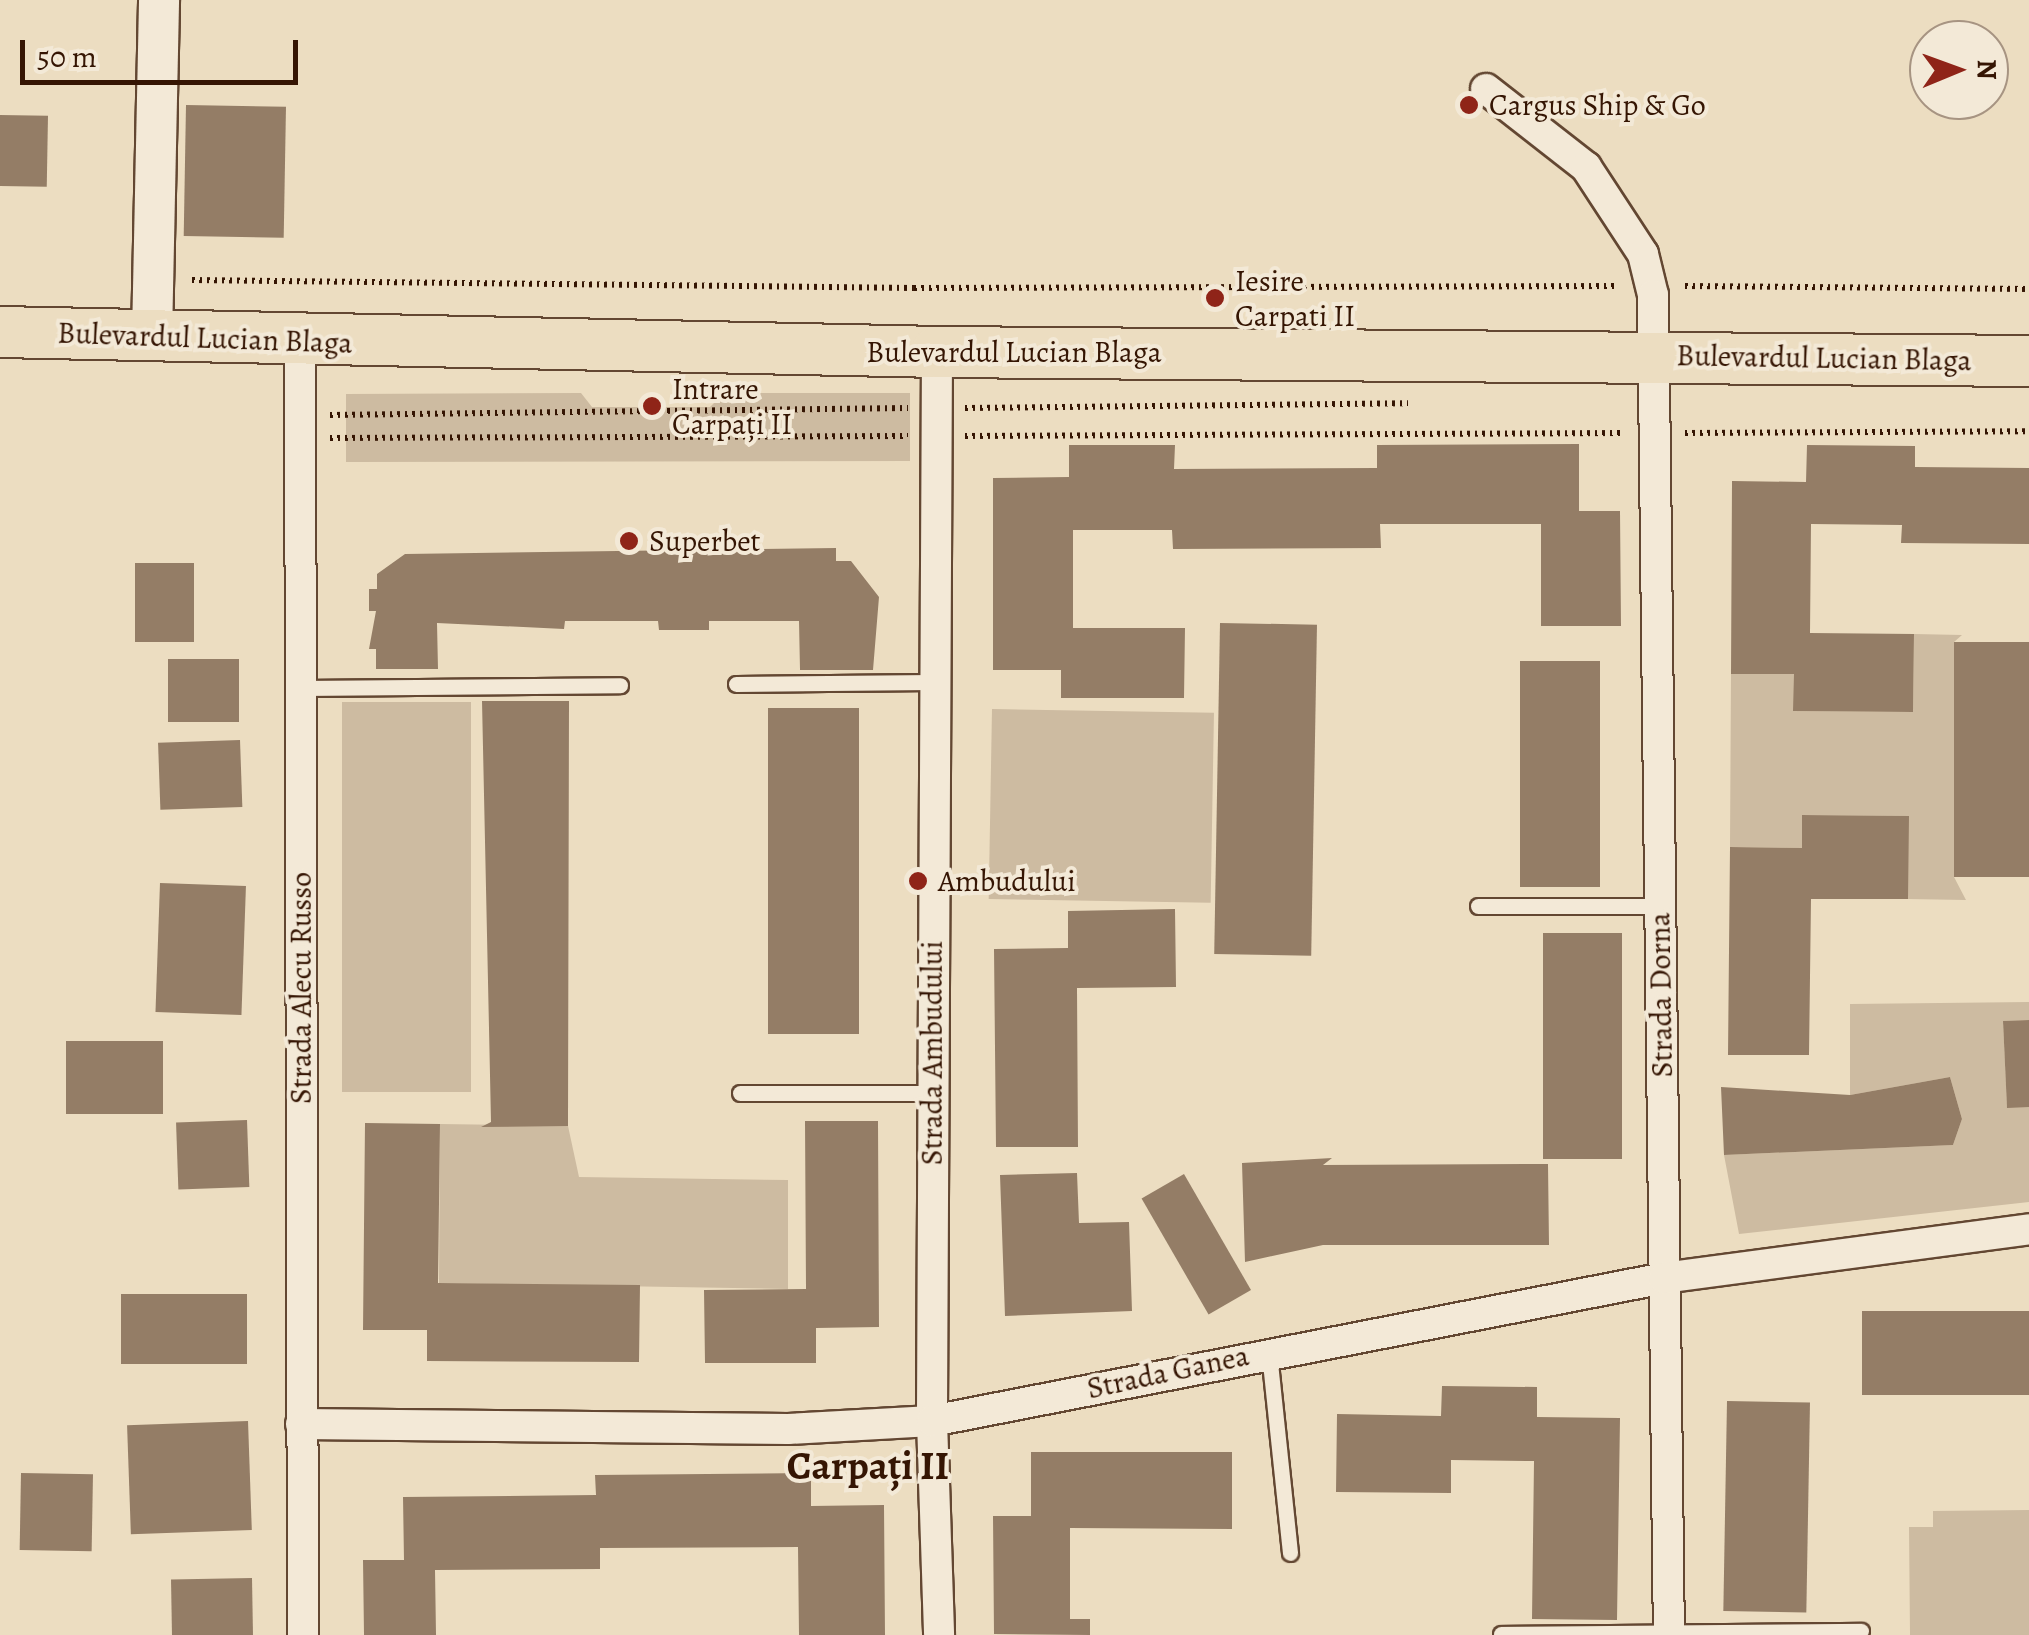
<!DOCTYPE html>
<meta charset="utf-8">
<style>
body{margin:0}
#map{position:relative;width:2029px;height:1635px;overflow:hidden;background:#ecddc1;font-family:Alegreya,serif}
div>[style]{position:absolute}
[style*='--x']{left:calc(var(--x)*1px);top:calc(var(--y)*1px);width:calc(var(--w)*1px);rotate:calc(var(--a)*1deg)}
.green>*{inset:0;background:#cdbba1;transform-origin:0 0}
.building>*{inset:0;background:#947d66;transform-origin:0 0}
.path>*{height:6px;margin-top:-3px;transform-origin:0;background:repeating-linear-gradient(90deg,#351503 0 2.5px,transparent 0 7.5px)}
.roads{filter:drop-shadow(2px 0 #634732) drop-shadow(-2px 0 #634732) drop-shadow(0 2px #634732) drop-shadow(0 -2px #634732)}
.service>*{height:15px;margin:-7.5px;padding:0 7.5px;transform-origin:7.5px;border-radius:7.5px;background:#f3e9d7}
.minor>*{height:30px;margin:-15px;padding:0 15px;transform-origin:15px;border-radius:15px;background:#f3e9d7}
.tertiary>*{height:40px;margin:-20px;padding:0 20px;transform-origin:20px;border-radius:20px;background:#f3e9d7}
.primary>*{height:50px;margin:-25px;padding:0 25px;transform-origin:25px;border-radius:25px;background:#ecddc1}
.dots>*{width:28px;height:28px;translate:-50% -50%;box-sizing:border-box;border:5px solid #f3e9d7;border-radius:50%}
span{translate:-50% -50%;white-space:nowrap;text-align:center;line-height:1.15;-webkit-text-stroke:8px #f3e9d7;paint-order:stroke}
.poi-label{font-size:30px;color:#351503}
.left{translate:0 -50%;text-align:left}
.street-label{font-size:30px;color:#351503}
.district-label{font-size:40px;color:#351503;font-weight:700}
.north{position:absolute;left:1909px;top:20px;width:100px;height:100px;box-sizing:border-box;background:#f3e9d7;border:2px solid #a79482;border-radius:50%;rotate:89deg;font-size:28px;font-weight:700;line-height:40px;text-align:center;color:#351503}
.north::after{content:'';display:block;margin:auto;width:35px;height:45px;background:#8f2418;clip-path:polygon(50% 0,100% 100%,50% 72%,0 100%)}
.scale{position:absolute;left:20px;top:40px;width:278px;height:45px;box-sizing:border-box;border:5px solid #351503;border-top:0;padding-left:12px;font-size:30px;line-height:35px;white-space:nowrap;color:#351503;-webkit-text-stroke:8px #f3e9d7;paint-order:stroke}
</style>
<div id="map">
<div class="green">
<i style="clip-path:polygon(581px 393px,592px 407px,710px 407px,724px 393px,910px 393px,910px 461px,346px 462px,346px 394px)"></i>
<i style="clip-path:polygon(1914px 634px,1962px 635px,1954px 642px,1954px 877px,1966px 900px,1908px 899px,1908px 816px,1802px 815px,1802px 848px,1730px 847px,1731px 674px,1794px 674px,1794px 711px,1913px 712px)"></i>
<i style="left:342px;top:702px;width:129px;height:390px"></i>
<i style="left:992px;top:709px;width:222px;height:190px;rotate:1deg"></i>
<i style="clip-path:polygon(2029px 1002px,2029px 1020px,2003px 1021px,2007px 1107px,2029px 1107px,2029px 1202px,1739px 1234px,1724px 1155px,1953px 1145px,1962px 1119px,1950px 1077px,1850px 1095px,1850px 1004px)"></i>
<i style="clip-path:polygon(440px 1124px,568px 1126px,579px 1177px,788px 1180px,788px 1289px,439px 1283px)"></i>
<i style="clip-path:polygon(2029px 1510px,2029px 1635px,1910px 1635px,1909px 1527px,1933px 1527px,1933px 1511px)"></i>
</div>
<div class="building">
<i style="left:186px;top:105px;width:100px;height:131px;rotate:1deg"></i>
<i style="left:0;top:115px;width:48px;height:71px;rotate:1deg"></i>
<i style="clip-path:polygon(1579px 444px,1579px 511px,1620px 511px,1621px 626px,1541px 626px,1541px 524px,1380px 524px,1381px 548px,1173px 549px,1172px 530px,1073px 530px,1073px 628px,1185px 628px,1184px 698px,1061px 698px,1061px 670px,993px 670px,993px 478px,1069px 477px,1069px 445px,1175px 445px,1174px 469px,1377px 468px,1377px 445px)"></i>
<i style="clip-path:polygon(1807px 445px,1915px 446px,1915px 467px,2029px 468px,2029px 544px,1901px 543px,1902px 525px,1811px 524px,1810px 633px,1914px 634px,1913px 712px,1793px 711px,1794px 674px,1731px 674px,1732px 481px,1806px 482px)"></i>
<i style="clip-path:polygon(836px 548px,836px 561px,851px 561px,879px 597px,873px 670px,800px 670px,799px 621px,709px 621px,709px 630px,659px 630px,658px 621px,565px 621px,564px 629px,437px 623px,438px 669px,376px 669px,376px 649px,369px 649px,376px 611px,369px 611px,369px 589px,377px 589px,377px 574px,405px 554px)"></i>
<i style="left:135px;top:563px;width:59px;height:79px"></i>
<i style="left:1220px;top:623px;width:97px;height:331px;rotate:1deg"></i>
<i style="left:1954px;top:642px;width:75px;height:235px"></i>
<i style="left:239px;top:659px;width:63px;height:71px;rotate:90deg"></i>
<i style="left:1520px;top:661px;width:80px;height:226px"></i>
<i style="clip-path:polygon(482px 701px,569px 701px,568px 1126px,481px 1127px,491px 1122px)"></i>
<i style="left:768px;top:708px;width:91px;height:326px"></i>
<i style="left:240px;top:740px;width:67px;height:82px;rotate:88deg"></i>
<i style="clip-path:polygon(1802px 815px,1909px 816px,1908px 899px,1811px 899px,1809px 1055px,1728px 1055px,1730px 847px,1802px 848px)"></i>
<i style="left:160px;top:883px;width:86px;height:129px;rotate:2deg"></i>
<i style="clip-path:polygon(1175px 909px,1176px 987px,1077px 988px,1078px 1147px,996px 1147px,994px 949px,1068px 948px,1068px 911px)"></i>
<i style="left:1543px;top:933px;width:79px;height:226px"></i>
<i style="clip-path:polygon(2029px 1020px,2029px 1107px,2007px 1108px,2003px 1021px)"></i>
<i style="left:66px;top:1041px;width:97px;height:73px"></i>
<i style="clip-path:polygon(1950px 1077px,1962px 1119px,1953px 1145px,1724px 1155px,1721px 1087px,1850px 1095px)"></i>
<i style="left:247px;top:1120px;width:67px;height:71px;rotate:88deg"></i>
<i style="clip-path:polygon(805px 1121px,878px 1121px,879px 1327px,816px 1328px,816px 1363px,705px 1363px,704px 1290px,806px 1289px)"></i>
<i style="clip-path:polygon(365px 1123px,440px 1124px,438px 1283px,640px 1285px,639px 1362px,427px 1361px,427px 1330px,363px 1330px)"></i>
<i style="clip-path:polygon(1332px 1158px,1323px 1165px,1548px 1164px,1549px 1245px,1323px 1245px,1245px 1262px,1242px 1163px)"></i>
<i style="clip-path:polygon(1077px 1173px,1079px 1223px,1129px 1222px,1132px 1311px,1005px 1316px,1000px 1175px)"></i>
<i style="left:1184px;top:1174px;width:134px;height:49px;rotate:60deg"></i>
<i style="left:121px;top:1294px;width:126px;height:70px"></i>
<i style="left:1862px;top:1311px;width:167px;height:84px"></i>
<i style="clip-path:polygon(1442px 1386px,1537px 1387px,1537px 1417px,1620px 1418px,1617px 1620px,1532px 1619px,1534px 1461px,1451px 1460px,1451px 1493px,1336px 1492px,1337px 1414px,1441px 1416px)"></i>
<i style="left:1727px;top:1401px;width:83px;height:210px;rotate:1deg"></i>
<i style="left:248px;top:1421px;width:109px;height:121px;rotate:88deg"></i>
<i style="clip-path:polygon(1031px 1452px,1232px 1452px,1232px 1529px,1070px 1528px,1070px 1619px,1090px 1619px,1090px 1635px,994px 1634px,993px 1516px,1031px 1516px)"></i>
<i style="left:21px;top:1473px;width:72px;height:77px;rotate:1deg"></i>
<i style="clip-path:polygon(811px 1473px,811px 1506px,884px 1505px,885px 1635px,799px 1635px,798px 1547px,600px 1548px,600px 1569px,435px 1570px,436px 1635px,364px 1635px,363px 1560px,404px 1560px,403px 1497px,596px 1495px,595px 1475px)"></i>
<i style="left:252px;top:1578px;width:57px;height:81px;rotate:89deg"></i>
</div>
<div class="path">
<i style="--x:192;--y:280;--w:722;--a:0.63"></i>
<i style="--x:914;--y:288;--w:704;--a:-0.16"></i>
<i style="--x:1685;--y:286;--w:344;--a:0.5"></i>
<i style="--x:965;--y:408;--w:443;--a:-0.6"></i>
<i style="--x:330;--y:415;--w:578;--a:-0.69"></i>
<i style="--x:1685;--y:433;--w:344;--a:-0.3"></i>
<i style="--x:965;--y:436;--w:658;--a:-0.26"></i>
<i style="--x:330;--y:438;--w:578;--a:-0.2"></i>
</div>
<div class="roads">
<div class="service">
<i style="--x:736;--y:684;--w:197;--a:-0.6"></i>
<i style="--x:301;--y:688;--w:319;--a:-0.5"></i>
<i style="--x:1478;--y:906;--w:182;--a:0"></i>
<i style="--x:740;--y:1093;--w:192;--a:0"></i>
<i style="--x:1269;--y:1353;--w:201;--a:84"></i>
<i style="--x:1501;--y:1634;--w:360;--a:-0.5"></i>
</div>
<div class="minor">
<i style="--x:1486;--y:89;--w:127;--a:38"></i>
<i style="--x:1586;--y:167;--w:104;--a:56.8"></i>
<i style="--x:1643;--y:254;--w:42;--a:76.3"></i>
<i style="--x:1653;--y:295;--w:1340;--a:89.32"></i>
<i style="--x:300;--y:341;--w:1294;--a:89.87"></i>
<i style="--x:937;--y:352;--w:1069;--a:90.27"></i>
<i style="--x:932;--y:1421;--w:214;--a:88.1"></i>
<i style="--x:301;--y:1424;--w:487;--a:0.6"></i>
<i style="--x:788;--y:1429;--w:144;--a:-3.2"></i>
<i style="--x:932;--y:1421;--w:746;--a:-11.05"></i>
<i style="--x:1664;--y:1278;--w:368;--a:-7.6"></i>
</div>
<div class="tertiary">
<i style="--x:152;--y:337;--w:337;--a:-88.8"></i>
</div>
<div class="primary">
<i style="--x:0;--y:332;--w:937;--a:1.22"></i>
<i style="--x:937;--y:352;--w:1092;--a:0.47"></i>
</div>
</div>
<div class="dots">
<i style="left:1469px;top:105px;background:#8f2418"></i>
<i style="left:1215px;top:298px;background:#8f2418"></i>
<i style="left:652px;top:406px;background:#8f2418"></i>
<i style="left:629px;top:541px;background:#8f2418"></i>
<i style="left:918px;top:881px;background:#8f2418"></i>
</div>
<div class="poi-label">
<span class="left" style="left:1489px;top:105px">Cargus Ship &amp; Go</span>
<span class="left" style="left:1235px;top:298px">Iesire<br>Carpati II</span>
<span class="left" style="left:672px;top:406px">Intrare<br>Carpați II</span>
<span class="left" style="left:649px;top:541px">Superbet</span>
<span class="left" style="left:938px;top:881px">Ambudului</span>
</div>
<div class="street-label">
<span style="left:205px;top:338px;rotate:2deg">Bulevardul Lucian Blaga</span>
<span style="left:1014px;top:352px">Bulevardul Lucian Blaga</span>
<span style="left:1824px;top:358px;rotate:1deg">Bulevardul Lucian Blaga</span>
<span style="left:301px;top:988px;rotate:-90deg">Strada Alecu Russo</span>
<span style="left:1661px;top:995px;rotate:-91deg">Strada Dorna</span>
<span style="left:932px;top:1053px;rotate:-90deg">Strada Ambudului</span>
<span style="left:1168px;top:1372px;rotate:-12deg">Strada Ganea</span>
</div>
<div class="district-label">
<span style="left:868px;top:1466px">Carpați II</span>
</div>
<div class="north">N</div>
<div class="scale">50 m</div>
</div>
